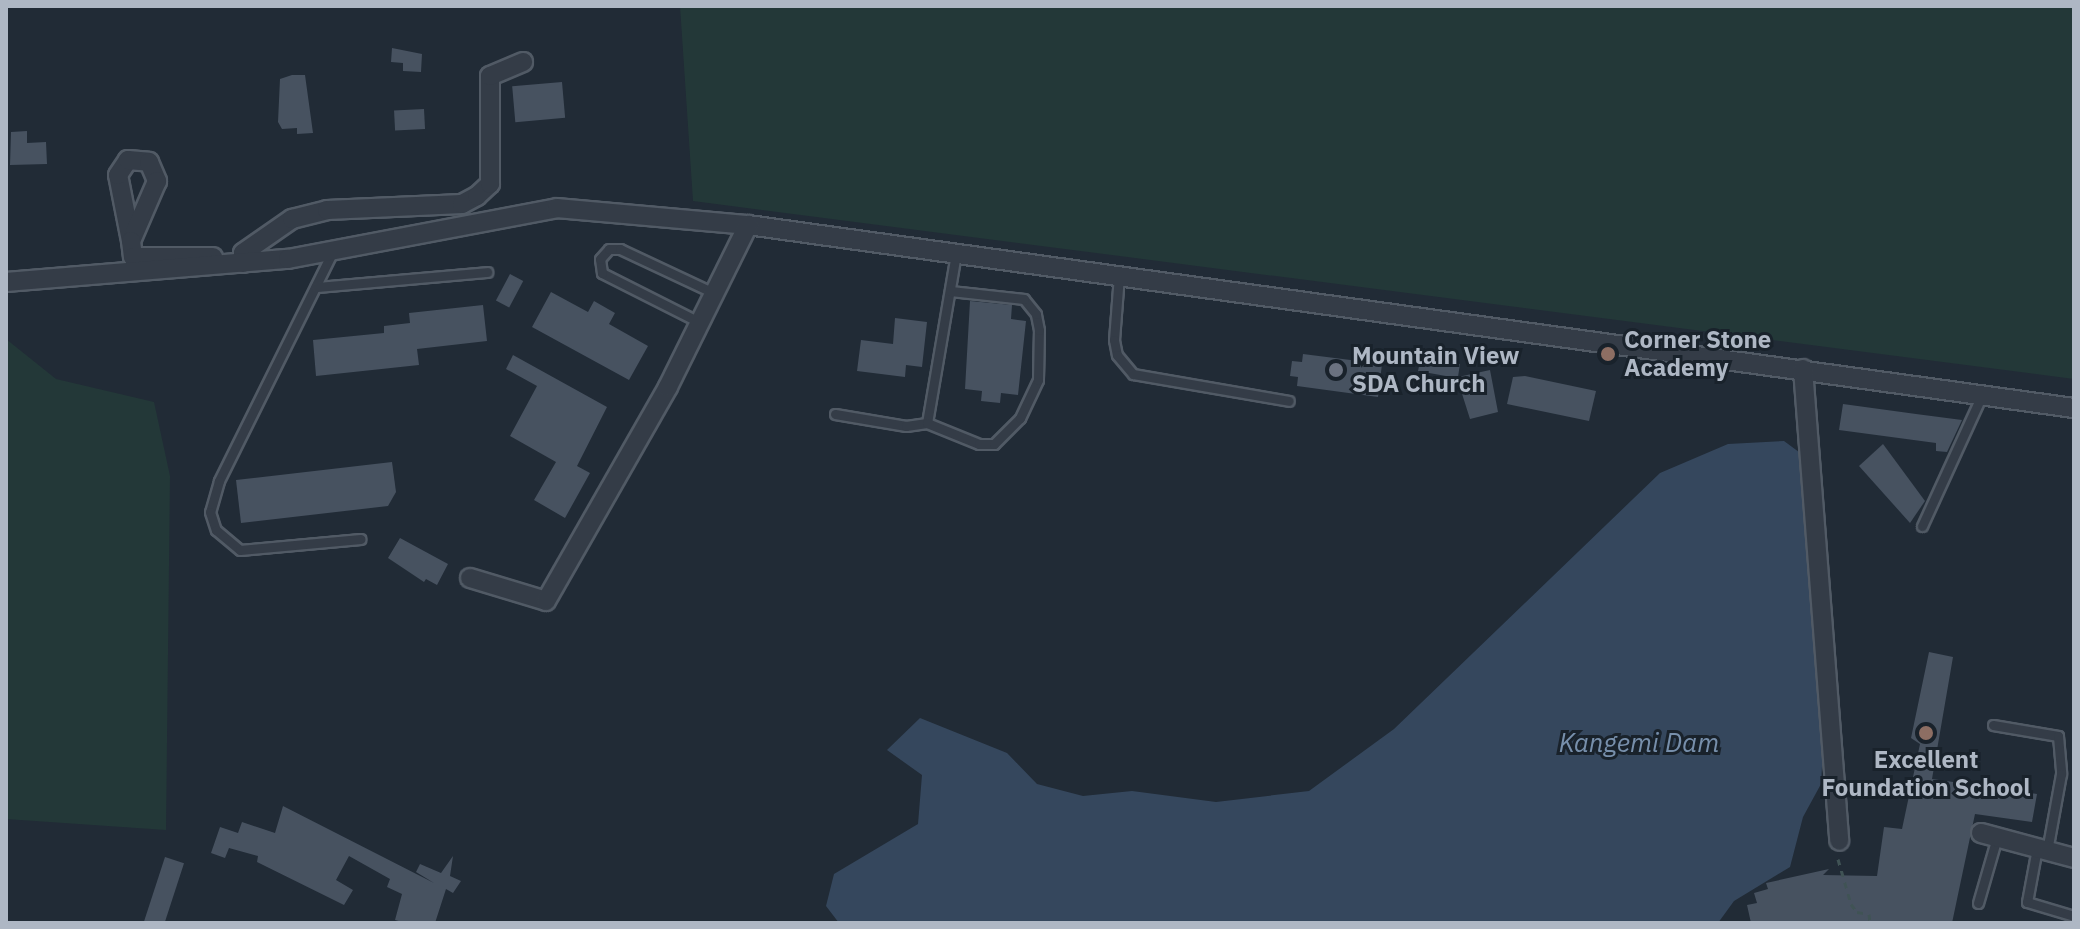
<!DOCTYPE html>
<style>
body{margin:0}
#map{position:relative;width:2080px;height:929px;overflow:hidden;background:#212b36;font-family:"IBM Plex Sans",sans-serif}
div>[style]{position:absolute}
[style*='--x']{left:calc(var(--x)*1px);top:calc(var(--y)*1px);width:calc(var(--w)*1px);rotate:calc(var(--a)*1deg)}
.green>*{inset:0;background:#233838}
.water>*{inset:0;background:#35475d}
.building>*{inset:0;background:#475260;transform-origin:0 0}
.path>*{height:3px;margin-top:-1.5px;transform-origin:0;background:repeating-linear-gradient(90deg,#405355 0 6px,transparent 0 12px)}
.roads{filter:drop-shadow(2px 0 #515a65) drop-shadow(-2px 0 #515a65) drop-shadow(0 2px #515a65) drop-shadow(0 -2px #515a65)}
.service>*{height:9px;margin:-4.5px;padding:0 4.5px;transform-origin:4.5px;border-radius:4.5px;background:#343c47}
.minor>*{height:18px;margin:-9px;padding:0 9px;transform-origin:9px;border-radius:9px;background:#343c47}
.dots>*{width:22px;height:22px;translate:-50% -50%;box-sizing:border-box;border:4px solid #19222b;border-radius:50%}
span{translate:-50% -50%;white-space:nowrap;text-align:center;line-height:1.15;-webkit-text-stroke:6px #19222b;paint-order:stroke}
.poi-label{font-size:24px;color:#aeb7c4;font-weight:700}
.left{translate:0 -50%;text-align:left}
.water-label{font-size:26px;color:#778fab;font-style:italic}
.frame{position:absolute;inset:0;border:8px solid #aeb7c4;pointer-events:none}
</style>
<div id="map">
<div class="green">
<i style="clip-path:polygon(680px 6px,2074px 6px,2074px 379px,693px 201px)"></i>
<i style="clip-path:polygon(6px 339px,56px 379px,154px 402px,170px 476px,166px 830px,6px 819px)"></i>
</div>
<div class="water">
<i style="clip-path:polygon(1784px 441px,1803px 455px,1826px 695px,1821px 784px,1803px 817px,1790px 867px,1734px 901px,1718px 923px,839px 923px,826px 906px,834px 874px,918px 824px,922px 775px,887px 750px,920px 718px,1007px 753px,1037px 784px,1083px 796px,1132px 791px,1216px 802px,1309px 791px,1394px 729px,1660px 473px,1728px 444px)"></i>
</div>
<div class="building">
<i style="clip-path:polygon(392px 48px,422px 54px,421px 72px,403px 71px,403px 63px,391px 62px)"></i>
<i style="clip-path:polygon(292px 75px,305px 75px,313px 133px,297px 134px,297px 128px,282px 129px,278px 122px,280px 79px)"></i>
<i style="left:562px;top:82px;width:36px;height:50px;rotate:85deg"></i>
<i style="left:424px;top:109px;width:20px;height:30px;rotate:87deg"></i>
<i style="clip-path:polygon(27px 131px,27px 143px,46px 142px,47px 164px,10px 165px,11px 132px)"></i>
<i style="left:510px;top:274px;width:15px;height:30px;rotate:28deg"></i>
<i style="clip-path:polygon(551px 292px,588px 312px,594px 301px,615px 313px,609px 324px,648px 346px,629px 380px,532px 327px)"></i>
<i style="clip-path:polygon(970px 301px,1012px 305px,1011px 319px,1026px 321px,1018px 395px,1001px 393px,1000px 403px,981px 401px,982px 391px,965px 389px)"></i>
<i style="clip-path:polygon(483px 305px,487px 341px,417px 349px,419px 365px,316px 376px,313px 340px,384px 333px,384px 326px,410px 323px,409px 313px)"></i>
<i style="clip-path:polygon(895px 318px,927px 322px,922px 367px,906px 365px,905px 377px,857px 371px,861px 340px,893px 344px)"></i>
<i style="clip-path:polygon(1303px 354px,1382px 364px,1378px 397px,1297px 386px,1298px 377px,1290px 376px,1292px 361px,1302px 362px)"></i>
<i style="clip-path:polygon(513px 355px,607px 407px,577px 466px,590px 473px,565px 518px,534px 500px,556px 462px,510px 436px,537px 386px,506px 369px)"></i>
<i style="clip-path:polygon(1421px 357px,1460px 364px,1458px 377px,1490px 370px,1498px 412px,1470px 419px,1457px 378px,1418px 371px)"></i>
<i style="clip-path:polygon(1525px 376px,1596px 391px,1589px 421px,1507px 404px,1513px 377px)"></i>
<i style="clip-path:polygon(1843px 404px,1916px 414px,1962px 420px,1947px 452px,1936px 451px,1936px 443px,1839px 430px)"></i>
<i style="clip-path:polygon(1883px 444px,1925px 501px,1910px 523px,1859px 466px)"></i>
<i style="clip-path:polygon(392px 462px,396px 492px,388px 506px,241px 523px,236px 480px)"></i>
<i style="clip-path:polygon(400px 538px,448px 564px,437px 585px,426px 579px,424px 582px,388px 558px)"></i>
<i style="clip-path:polygon(1929px 652px,1953px 657px,1932px 779px,2037px 794px,2032px 822px,1975px 814px,1952px 923px,1751px 923px,1747px 905px,1757px 903px,1754px 893px,1768px 889px,1766px 883px,1829px 869px,1823px 875px,1877px 876px,1884px 827px,1902px 829px,1920px 744px,1911px 738px)"></i>
<i style="clip-path:polygon(283px 806px,434px 883px,416px 872px,420px 864px,441px 873px,453px 856px,450px 876px,461px 881px,453px 893px,446px 889px,435px 923px,406px 923px,395px 920px,402px 894px,387px 887px,390px 879px,349px 856px,336px 880px,353px 890px,344px 905px,257px 862px,258px 856px,229px 848px,225px 858px,211px 853px,220px 827px,238px 833px,242px 822px,275px 833px)"></i>
<i style="left:165px;top:857px;width:20px;height:69px;rotate:18deg"></i>
</div>
<div class="path">
<i style="--x:1838;--y:859;--w:47;--a:73.9"></i>
<i style="--x:1851;--y:904;--w:10;--a:53"></i>
<i style="--x:1857;--y:912;--w:12;--a:9"></i>
<i style="--x:1869;--y:914;--w:9;--a:84"></i>
</div>
<div class="roads">
<div class="service">
<i style="--x:333;--y:251;--w:257;--a:116.4"></i>
<i style="--x:219;--y:481;--w:32;--a:106"></i>
<i style="--x:210;--y:512;--w:19;--a:72"></i>
<i style="--x:216;--y:530;--w:31;--a:40"></i>
<i style="--x:240;--y:550;--w:121;--a:-5.2"></i>
<i style="--x:1119;--y:275;--w:65;--a:94.4"></i>
<i style="--x:1114;--y:340;--w:15;--a:79"></i>
<i style="--x:1117;--y:355;--w:25;--a:50"></i>
<i style="--x:1133;--y:374;--w:158;--a:9.8"></i>
<i style="--x:316;--y:287;--w:172;--a:-5"></i>
<i style="--x:701;--y:323;--w:111;--a:-153.2"></i>
<i style="--x:602;--y:273;--w:14;--a:-98"></i>
<i style="--x:600;--y:259;--w:13;--a:-48"></i>
<i style="--x:609;--y:249;--w:11;--a:0"></i>
<i style="--x:620;--y:249;--w:106;--a:25.1"></i>
<i style="--x:835;--y:414;--w:72;--a:9.6"></i>
<i style="--x:906;--y:426;--w:21;--a:-8"></i>
<i style="--x:927;--y:423;--w:172;--a:-80.3"></i>
<i style="--x:927;--y:423;--w:56;--a:22"></i>
<i style="--x:979;--y:444;--w:15;--a:0"></i>
<i style="--x:994;--y:444;--w:37;--a:-45"></i>
<i style="--x:1020;--y:418;--w:42;--a:-64.7"></i>
<i style="--x:1038;--y:380;--w:50;--a:-88.9"></i>
<i style="--x:1039;--y:330;--w:16;--a:-101"></i>
<i style="--x:1036;--y:314;--w:19;--a:-129"></i>
<i style="--x:1024;--y:299;--w:74;--a:-173.8"></i>
<i style="--x:1922;--y:526;--w:144;--a:-65.4"></i>
<i style="--x:1993;--y:725;--w:66;--a:9.6"></i>
<i style="--x:2058;--y:736;--w:38;--a:85"></i>
<i style="--x:2061;--y:774;--w:78;--a:100.3"></i>
<i style="--x:2037;--y:848;--w:55;--a:100.5"></i>
<i style="--x:2027;--y:902;--w:49;--a:16.6"></i>
<i style="--x:1978;--y:903;--w:69;--a:-73.9"></i>
</div>
<div class="minor">
<i style="--x:131;--y:241;--w:67;--a:-101.1"></i>
<i style="--x:118;--y:175;--w:18;--a:-56"></i>
<i style="--x:128;--y:160;--w:21;--a:5"></i>
<i style="--x:149;--y:162;--w:21;--a:67"></i>
<i style="--x:157;--y:181;--w:65;--a:113.4"></i>
<i style="--x:131;--y:241;--w:16;--a:83"></i>
<i style="--x:133;--y:257;--w:80;--a:0"></i>
<i style="--x:243;--y:263;--w:10;--a:-90"></i>
<i style="--x:243;--y:253;--w:60;--a:-34.8"></i>
<i style="--x:292;--y:219;--w:36;--a:-14"></i>
<i style="--x:327;--y:210;--w:135;--a:-2.5"></i>
<i style="--x:462;--y:204;--w:17;--a:-28"></i>
<i style="--x:477;--y:196;--w:18;--a:-43"></i>
<i style="--x:490;--y:184;--w:108;--a:-90"></i>
<i style="--x:490;--y:76;--w:36;--a:-23"></i>
<i style="--x:6;--y:282;--w:283;--a:-4.7"></i>
<i style="--x:288;--y:259;--w:274;--a:-10.7"></i>
<i style="--x:557;--y:208;--w:192;--a:5.1"></i>
<i style="--x:748;--y:225;--w:1339;--a:7.86"></i>
<i style="--x:1803;--y:369;--w:473;--a:85.6"></i>
<i style="--x:470;--y:578;--w:79;--a:16.8"></i>
<i style="--x:546;--y:601;--w:246;--a:-60.3"></i>
<i style="--x:668;--y:387;--w:181;--a:-63.7"></i>
<i style="--x:1981;--y:833;--w:96;--a:15"></i>
</div>
</div>
<div class="dots">
<i style="left:1608px;top:354px;background:#8d6e63"></i>
<i style="left:1336px;top:370px;background:#6b7280"></i>
<i style="left:1926px;top:733px;background:#8d6e63"></i>
</div>
<div class="poi-label">
<span class="left" style="left:1624px;top:354px">Corner Stone<br>Academy</span>
<span class="left" style="left:1352px;top:370px">Mountain View<br>SDA Church</span>
<span style="left:1926px;top:774px">Excellent<br>Foundation School</span>
</div>
<div class="water-label">
<span style="left:1639px;top:743px">Kangemi Dam</span>
</div>
<div class="frame"></div>
</div>
